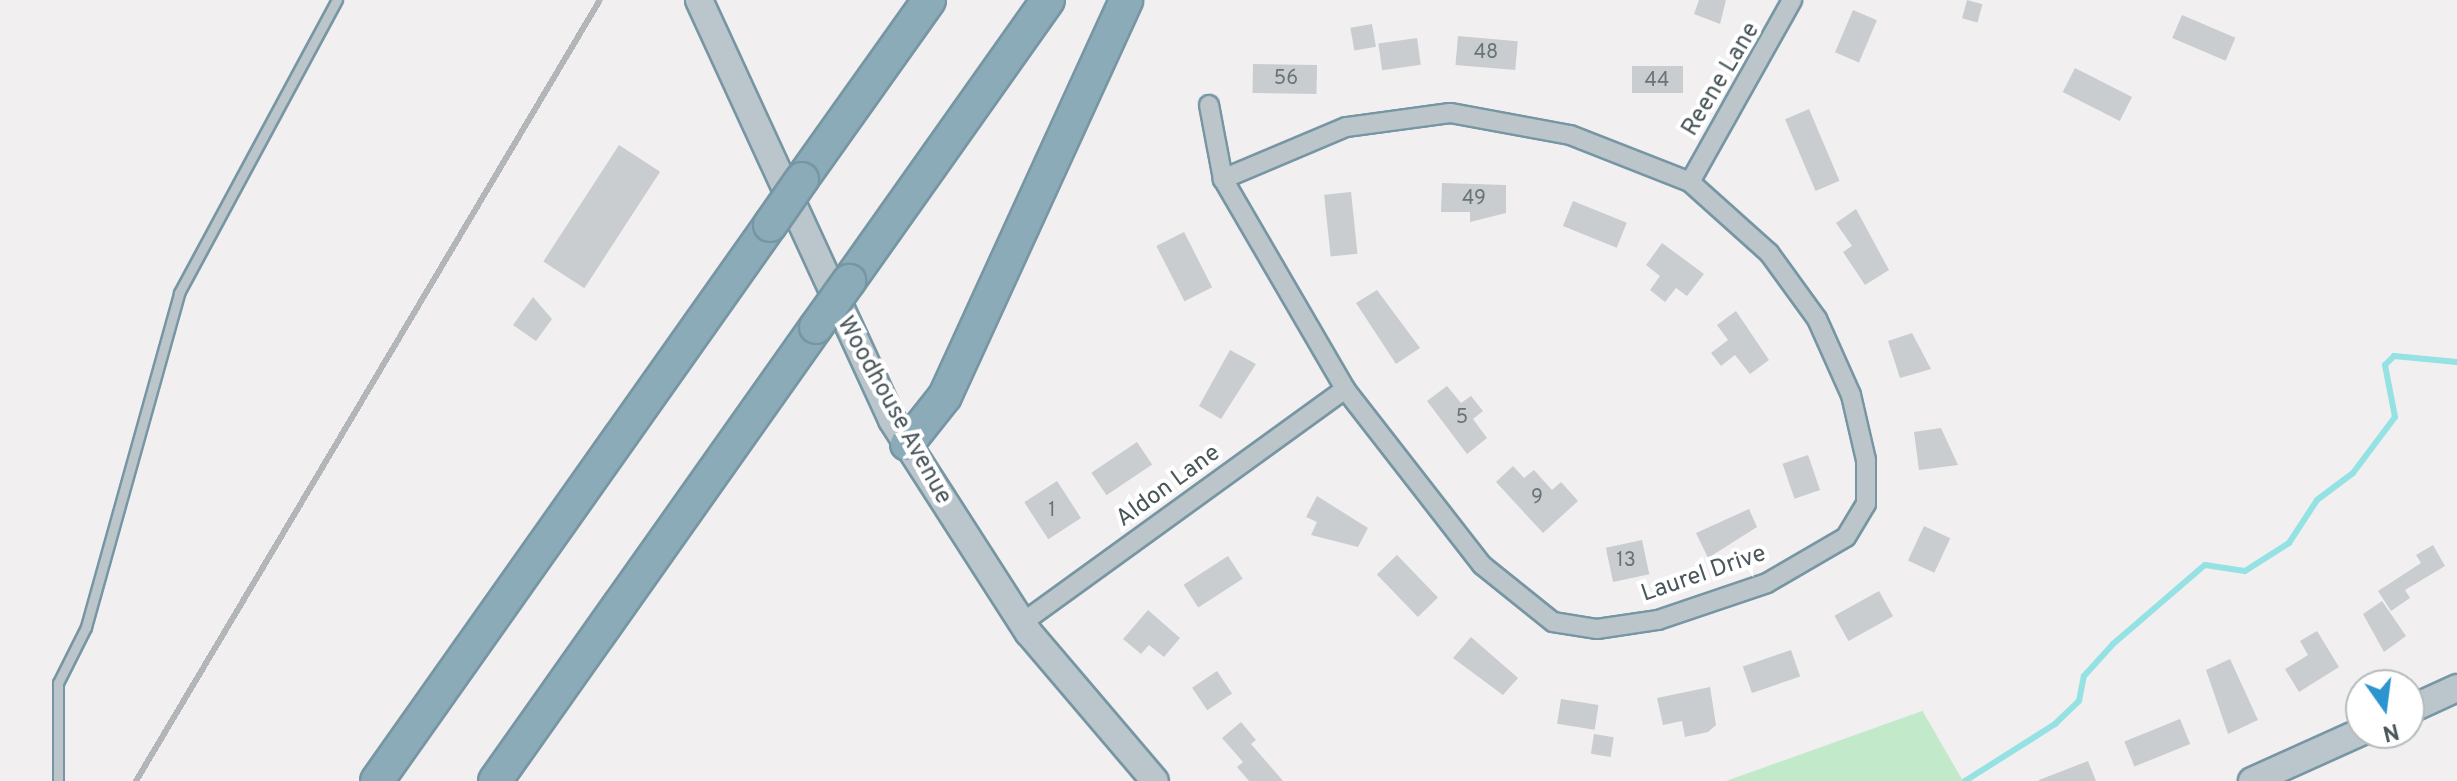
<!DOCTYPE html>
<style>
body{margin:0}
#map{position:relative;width:2457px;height:781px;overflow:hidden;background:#f1eff0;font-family:Overpass,sans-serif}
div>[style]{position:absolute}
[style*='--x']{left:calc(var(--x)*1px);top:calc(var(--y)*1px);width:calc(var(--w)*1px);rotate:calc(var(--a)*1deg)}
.green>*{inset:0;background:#c2eaca}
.stream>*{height:6px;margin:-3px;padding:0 3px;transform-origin:3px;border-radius:3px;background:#94e2e3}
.building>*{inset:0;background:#c9cdd0;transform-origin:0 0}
.roads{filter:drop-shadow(2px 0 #7796a4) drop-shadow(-2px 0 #7796a4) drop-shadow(0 2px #7796a4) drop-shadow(0 -2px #7796a4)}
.lane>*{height:9px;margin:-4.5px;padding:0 4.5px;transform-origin:4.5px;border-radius:4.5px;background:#bcc6ca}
.street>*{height:18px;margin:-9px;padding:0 9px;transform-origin:9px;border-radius:9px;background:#bcc6ca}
.secondary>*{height:26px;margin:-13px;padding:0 13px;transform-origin:13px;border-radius:13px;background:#bac6cc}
.highway>*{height:32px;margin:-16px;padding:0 16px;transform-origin:16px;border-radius:16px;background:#8cabb9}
.rail>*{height:6px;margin:-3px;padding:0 3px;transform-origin:3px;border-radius:3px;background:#b2b6b9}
.bridges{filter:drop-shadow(2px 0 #7796a4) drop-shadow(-2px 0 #7796a4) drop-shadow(0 2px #7796a4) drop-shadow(0 -2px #7796a4)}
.highway-bridge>*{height:32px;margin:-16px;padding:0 16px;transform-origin:16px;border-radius:16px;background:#8cabb9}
span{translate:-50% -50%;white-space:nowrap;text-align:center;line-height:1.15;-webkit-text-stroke:8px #fff;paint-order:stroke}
.number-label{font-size:20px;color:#697478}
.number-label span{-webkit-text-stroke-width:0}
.street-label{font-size:24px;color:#49565a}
.north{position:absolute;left:2345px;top:669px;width:80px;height:80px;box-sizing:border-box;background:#fff;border:2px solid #b6bbbd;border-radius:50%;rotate:166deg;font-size:22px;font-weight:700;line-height:32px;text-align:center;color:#49565a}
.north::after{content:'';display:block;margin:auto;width:28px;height:36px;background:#2c94ce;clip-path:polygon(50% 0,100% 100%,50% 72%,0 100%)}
</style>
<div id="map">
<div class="green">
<i style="clip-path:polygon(1922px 710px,1963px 781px,1726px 781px,1922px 711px)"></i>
</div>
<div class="stream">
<i style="--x:1965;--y:781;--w:107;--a:-32.3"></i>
<i style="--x:2055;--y:724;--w:33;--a:-44"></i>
<i style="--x:2079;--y:701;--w:25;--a:-79"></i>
<i style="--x:2084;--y:676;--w:43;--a:-47.8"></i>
<i style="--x:2113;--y:644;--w:121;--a:-40.7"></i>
<i style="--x:2205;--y:565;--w:40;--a:8.5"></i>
<i style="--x:2245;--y:571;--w:52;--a:-32.5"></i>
<i style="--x:2289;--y:543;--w:51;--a:-56.9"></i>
<i style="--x:2317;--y:500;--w:45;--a:-36.9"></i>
<i style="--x:2353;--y:473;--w:70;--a:-53.1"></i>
<i style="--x:2395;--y:417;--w:53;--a:-100.9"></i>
<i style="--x:2385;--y:365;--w:13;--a:-45"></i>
<i style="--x:2394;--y:356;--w:63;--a:5.4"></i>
</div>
<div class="building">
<i style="clip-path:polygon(1699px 0,1726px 0,1720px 24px,1694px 14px)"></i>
<i style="left:1967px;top:0;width:16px;height:19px;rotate:15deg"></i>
<i style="left:1853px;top:10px;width:26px;height:46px;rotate:23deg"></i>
<i style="left:2182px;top:15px;width:58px;height:25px;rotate:23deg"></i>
<i style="left:1372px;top:24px;width:23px;height:22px;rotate:80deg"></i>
<i style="left:1458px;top:36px;width:60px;height:29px;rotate:5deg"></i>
<i style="left:1417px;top:38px;width:27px;height:39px;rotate:82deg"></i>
<i style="left:1253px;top:64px;width:64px;height:29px;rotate:1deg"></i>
<i style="left:1683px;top:66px;width:27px;height:51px;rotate:90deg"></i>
<i style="left:2075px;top:68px;width:64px;height:27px;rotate:27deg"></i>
<i style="left:1809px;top:109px;width:78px;height:26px;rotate:67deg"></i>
<i style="left:619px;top:145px;width:49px;height:139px;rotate:33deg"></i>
<i style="clip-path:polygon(1442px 183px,1506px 185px,1506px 213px,1470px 222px,1470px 212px,1441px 212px)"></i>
<i style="left:1351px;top:192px;width:62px;height:27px;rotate:84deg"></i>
<i style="left:1573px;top:201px;width:58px;height:27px;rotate:22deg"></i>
<i style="clip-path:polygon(1856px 209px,1889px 270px,1865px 285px,1843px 252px,1852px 246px,1836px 223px)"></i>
<i style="left:1184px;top:232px;width:62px;height:31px;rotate:63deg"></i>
<i style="clip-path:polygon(1662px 243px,1704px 274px,1687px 296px,1676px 288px,1665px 302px,1650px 290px,1660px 276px,1646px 265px)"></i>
<i style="clip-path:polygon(1377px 290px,1420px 348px,1396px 364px,1356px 303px)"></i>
<i style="clip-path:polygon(533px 297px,552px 319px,536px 341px,513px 325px)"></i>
<i style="clip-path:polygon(1736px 311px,1769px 360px,1750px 374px,1735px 355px,1721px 366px,1711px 353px,1728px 340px,1717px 325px)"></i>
<i style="clip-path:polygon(1912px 333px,1931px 369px,1900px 378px,1888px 341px)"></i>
<i style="clip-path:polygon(1230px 350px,1256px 364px,1221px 419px,1199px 406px)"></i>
<i style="clip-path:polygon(1447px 386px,1461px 403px,1471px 396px,1483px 411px,1473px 419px,1487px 438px,1467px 454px,1427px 401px)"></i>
<i style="clip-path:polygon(1941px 428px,1958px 465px,1919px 470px,1914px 432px)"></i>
<i style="left:1137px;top:442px;width:27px;height:55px;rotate:56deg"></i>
<i style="left:1808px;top:455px;width:37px;height:27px;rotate:71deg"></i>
<i style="clip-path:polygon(1513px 466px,1524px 478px,1534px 470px,1552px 490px,1561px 482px,1578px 501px,1543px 533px,1496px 482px)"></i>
<i style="left:1057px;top:481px;width:44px;height:39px;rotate:57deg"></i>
<i style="clip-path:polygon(1317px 496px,1368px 528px,1358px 547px,1311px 535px,1317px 522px,1306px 517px)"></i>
<i style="clip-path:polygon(1749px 509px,1757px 527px,1708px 558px,1696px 533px)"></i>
<i style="left:1924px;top:526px;width:29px;height:38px;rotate:25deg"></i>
<i style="left:1642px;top:540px;width:35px;height:37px;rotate:78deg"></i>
<i style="clip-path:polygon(2433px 545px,2445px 566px,2405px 590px,2410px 598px,2391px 611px,2378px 591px,2421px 563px,2416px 555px)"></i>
<i style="left:1397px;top:555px;width:59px;height:28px;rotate:46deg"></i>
<i style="left:1228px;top:556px;width:27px;height:53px;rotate:57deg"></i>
<i style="left:1879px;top:591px;width:29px;height:51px;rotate:61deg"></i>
<i style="clip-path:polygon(2382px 601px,2406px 636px,2384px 652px,2363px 614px)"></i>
<i style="clip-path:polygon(1148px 610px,1180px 638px,1164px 657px,1149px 645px,1141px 654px,1123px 639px)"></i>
<i style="clip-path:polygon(2317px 631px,2339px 667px,2299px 692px,2285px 669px,2308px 655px,2300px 641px)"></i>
<i style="clip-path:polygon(1471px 637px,1518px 678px,1503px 695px,1453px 658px)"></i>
<i style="left:1791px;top:650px;width:28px;height:51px;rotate:71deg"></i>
<i style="clip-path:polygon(2230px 659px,2258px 720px,2228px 734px,2206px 670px)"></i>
<i style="left:1217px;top:671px;width:27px;height:30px;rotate:56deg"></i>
<i style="clip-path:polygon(1710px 687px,1716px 725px,1708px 732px,1685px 737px,1682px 721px,1663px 725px,1657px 698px)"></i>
<i style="left:1561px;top:699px;width:38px;height:25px;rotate:9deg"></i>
<i style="left:2180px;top:719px;width:27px;height:60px;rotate:68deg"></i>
<i style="clip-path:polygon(1241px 722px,1256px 740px,1251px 744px,1283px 781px,1249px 781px,1237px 767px,1243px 762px,1222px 738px)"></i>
<i style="left:1594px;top:734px;width:20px;height:20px;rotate:9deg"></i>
<i style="clip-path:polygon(2088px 761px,2096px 781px,2039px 781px,2039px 780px)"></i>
</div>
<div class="roads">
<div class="lane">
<i style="--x:58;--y:781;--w:98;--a:-90"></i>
<i style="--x:58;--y:683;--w:63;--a:-63.4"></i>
<i style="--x:86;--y:627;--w:347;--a:-74.4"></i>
<i style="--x:179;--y:293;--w:333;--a:-61.7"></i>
</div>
<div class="street">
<i style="--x:1209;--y:105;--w:75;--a:79.3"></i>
<i style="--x:1223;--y:179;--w:243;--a:59.8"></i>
<i style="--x:1345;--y:389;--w:223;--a:52.1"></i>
<i style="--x:1482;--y:565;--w:91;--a:38.8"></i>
<i style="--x:1553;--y:622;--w:45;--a:9"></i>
<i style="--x:1597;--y:629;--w:62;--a:-8.4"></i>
<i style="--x:1658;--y:620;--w:115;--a:-18.7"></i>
<i style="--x:1767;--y:583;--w:91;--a:-30.2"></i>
<i style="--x:1846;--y:537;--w:39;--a:-59"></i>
<i style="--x:1866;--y:504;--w:44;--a:-90"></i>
<i style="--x:1866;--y:460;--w:67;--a:-103"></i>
<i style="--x:1851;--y:395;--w:83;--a:-114.1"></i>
<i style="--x:1817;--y:319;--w:82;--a:-126"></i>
<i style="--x:1769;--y:253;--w:106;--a:-138.1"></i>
<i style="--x:1690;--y:182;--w:129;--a:-158.6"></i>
<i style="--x:1570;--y:135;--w:122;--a:-169.6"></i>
<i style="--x:1450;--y:113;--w:105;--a:172.3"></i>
<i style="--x:1346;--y:127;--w:134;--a:157.1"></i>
<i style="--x:1690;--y:182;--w:209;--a:-60.7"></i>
<i style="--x:1022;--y:623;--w:399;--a:-35.9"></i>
</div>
<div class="secondary">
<i style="--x:699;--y:0;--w:462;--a:65.3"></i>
<i style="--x:892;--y:420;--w:253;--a:57.3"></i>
<i style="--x:1029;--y:633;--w:194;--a:49.6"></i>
<i style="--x:2409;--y:710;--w:53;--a:-24.6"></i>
<i style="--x:2252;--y:781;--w:120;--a:-24.2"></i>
</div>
<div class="highway">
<i style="--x:802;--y:179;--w:219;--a:-54.6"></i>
<i style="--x:849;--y:281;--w:344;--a:-54.7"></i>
<i style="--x:907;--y:444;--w:61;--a:-51.6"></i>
<i style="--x:945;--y:396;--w:435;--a:-65.4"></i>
<i style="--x:377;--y:781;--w:681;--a:-54.75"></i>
<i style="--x:495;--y:781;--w:556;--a:-54.74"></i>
</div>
</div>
<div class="rail">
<i style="--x:136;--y:781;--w:908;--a:-59.29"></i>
</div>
<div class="bridges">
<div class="highway-bridge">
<i style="--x:770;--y:225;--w:56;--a:-55.2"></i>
<i style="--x:816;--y:327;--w:57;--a:-54.3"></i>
</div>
</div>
<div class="number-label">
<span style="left:1486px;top:53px">48</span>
<span style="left:1286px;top:79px">56</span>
<span style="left:1657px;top:81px">44</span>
<span style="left:1474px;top:199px">49</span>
<span style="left:1462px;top:418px">5</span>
<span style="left:1537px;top:498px">9</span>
<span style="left:1052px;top:511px">1</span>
<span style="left:1626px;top:561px">13</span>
</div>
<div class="street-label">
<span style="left:1722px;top:80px;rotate:-59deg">Reene Lane</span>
<span style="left:893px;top:411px;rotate:61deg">Woodhouse Avenue</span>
<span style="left:1169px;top:487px;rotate:-36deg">Aldon Lane</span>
<span style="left:1704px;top:575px;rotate:-19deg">Laurel Drive</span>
</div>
<div class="north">N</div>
</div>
